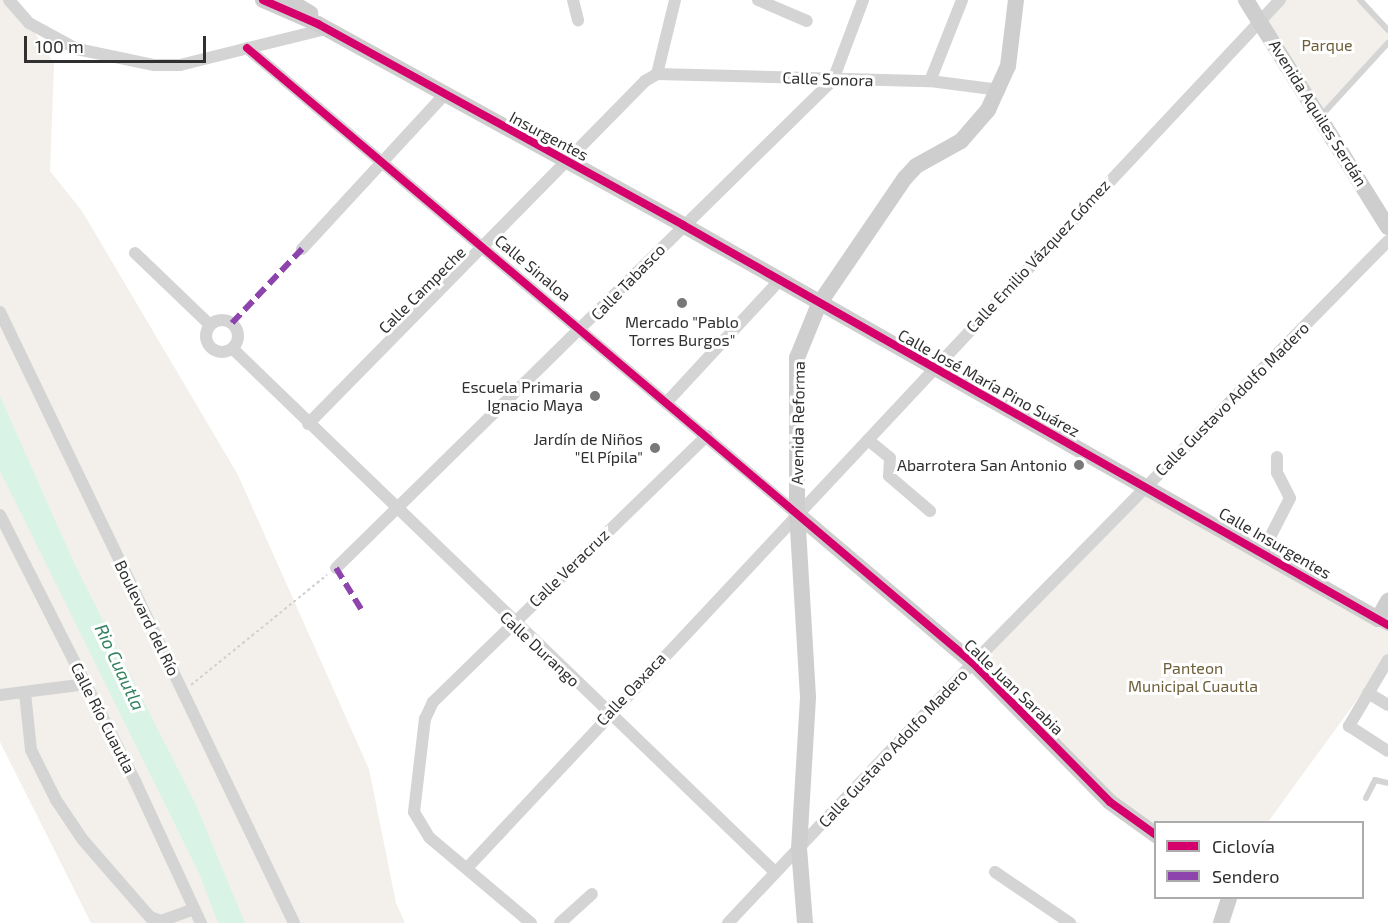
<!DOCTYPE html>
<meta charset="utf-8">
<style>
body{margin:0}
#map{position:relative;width:1388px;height:923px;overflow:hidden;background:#fff;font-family:"Exo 2",sans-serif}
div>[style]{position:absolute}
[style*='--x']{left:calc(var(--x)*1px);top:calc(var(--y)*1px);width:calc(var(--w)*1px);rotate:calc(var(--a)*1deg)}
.green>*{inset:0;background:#f3f0eb}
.water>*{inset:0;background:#d9f3e7}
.path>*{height:2px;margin-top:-1px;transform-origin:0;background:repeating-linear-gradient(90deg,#d1d1d1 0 3px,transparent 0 6px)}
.lane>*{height:6px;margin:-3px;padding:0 3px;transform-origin:3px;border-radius:3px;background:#d4d4d4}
.street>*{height:12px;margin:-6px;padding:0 6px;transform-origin:6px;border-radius:6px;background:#d4d4d4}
.street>.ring{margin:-6px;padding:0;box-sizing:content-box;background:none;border:12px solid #d4d4d4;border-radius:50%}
.secondary>*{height:16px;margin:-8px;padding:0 8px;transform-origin:8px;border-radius:8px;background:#cecece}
.quiet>*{height:6px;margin-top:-3px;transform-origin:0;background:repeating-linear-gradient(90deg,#8e44ad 0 12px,transparent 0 18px)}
.cycleway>*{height:8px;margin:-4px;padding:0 4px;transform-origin:4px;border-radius:4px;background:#d6006c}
.dots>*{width:16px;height:16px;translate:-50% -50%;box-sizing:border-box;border:3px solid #fff;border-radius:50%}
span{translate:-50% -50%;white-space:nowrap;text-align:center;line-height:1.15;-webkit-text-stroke:6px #fff;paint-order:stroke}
.park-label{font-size:16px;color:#6e5f3b}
.street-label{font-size:16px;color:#303030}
.poi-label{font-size:16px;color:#303030}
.right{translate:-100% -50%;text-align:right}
.water-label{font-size:18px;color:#33825f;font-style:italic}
.legend{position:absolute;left:1154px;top:821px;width:210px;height:78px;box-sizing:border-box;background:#fff;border:2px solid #acacac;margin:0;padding:8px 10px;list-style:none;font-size:18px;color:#303030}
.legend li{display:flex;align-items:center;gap:12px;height:30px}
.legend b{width:30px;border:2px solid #acacac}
.scale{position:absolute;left:24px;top:36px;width:182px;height:27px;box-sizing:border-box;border:3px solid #303030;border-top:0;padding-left:8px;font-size:18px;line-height:21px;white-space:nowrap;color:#303030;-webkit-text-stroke:4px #fff;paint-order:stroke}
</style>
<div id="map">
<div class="green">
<i style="clip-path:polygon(0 0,8px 0,29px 23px,54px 64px,50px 171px,82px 211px,238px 475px,369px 769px,396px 903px,405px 923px,91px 923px,0 742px)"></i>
<i style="clip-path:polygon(1280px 0,1360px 0,1388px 30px,1388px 43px,1321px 117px,1260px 21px)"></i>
<i style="clip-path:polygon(1147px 485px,1388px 625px,1388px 657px,1268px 822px,1156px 822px,1155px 835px,973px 663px)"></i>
</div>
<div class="water">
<i style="clip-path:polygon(0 396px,75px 565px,196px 805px,245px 923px,218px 923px,199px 873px,0 471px)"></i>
</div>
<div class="path">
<i style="--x:191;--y:685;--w:175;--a:-39"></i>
</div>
<div class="lane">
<i style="--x:1360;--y:0;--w:41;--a:47"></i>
<i style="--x:1321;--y:116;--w:99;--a:-47.5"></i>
<i style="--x:1366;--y:798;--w:20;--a:-63"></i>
<i style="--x:1375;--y:780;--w:13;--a:13"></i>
</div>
<div class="street">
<i style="--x:9;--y:0;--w:30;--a:49"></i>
<i style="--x:29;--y:23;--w:55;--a:28.4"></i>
<i style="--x:77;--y:49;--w:79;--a:11.7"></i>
<i style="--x:154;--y:65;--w:26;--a:0"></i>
<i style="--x:180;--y:65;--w:150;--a:-13.9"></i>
<i style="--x:573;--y:0;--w:21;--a:76"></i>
<i style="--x:758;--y:0;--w:53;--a:23.2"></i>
<i style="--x:247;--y:48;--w:721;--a:40.27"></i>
<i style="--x:657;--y:74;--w:76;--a:-76.3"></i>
<i style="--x:930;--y:81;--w:87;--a:-68.4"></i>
<i style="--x:302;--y:249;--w:209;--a:-47.3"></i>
<i style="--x:135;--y:253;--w:104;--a:43.8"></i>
<i style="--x:0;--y:312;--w:678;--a:64.3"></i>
<i class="ring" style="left:206px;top:320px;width:20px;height:20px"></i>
<i style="--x:233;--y:349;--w:753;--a:43.98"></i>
<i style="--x:666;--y:403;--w:166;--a:-47.2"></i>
<i style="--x:308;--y:424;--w:481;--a:-45.5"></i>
<i style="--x:645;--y:81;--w:14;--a:-30"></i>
<i style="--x:657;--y:74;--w:273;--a:1.5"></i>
<i style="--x:930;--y:81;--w:70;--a:7.4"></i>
<i style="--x:868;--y:440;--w:28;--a:39"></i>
<i style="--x:890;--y:458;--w:18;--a:93"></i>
<i style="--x:889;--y:476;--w:54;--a:40.5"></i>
<i style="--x:0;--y:515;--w:298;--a:63.1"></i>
<i style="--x:135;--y:781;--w:157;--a:65.1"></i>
<i style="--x:1263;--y:551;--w:59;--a:-63"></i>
<i style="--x:1290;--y:498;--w:28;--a:-117"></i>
<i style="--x:1277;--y:473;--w:16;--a:-90"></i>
<i style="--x:336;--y:568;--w:697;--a:-44.48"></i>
<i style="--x:833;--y:80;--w:85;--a:-69.4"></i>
<i style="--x:1378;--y:619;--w:12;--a:31"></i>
<i style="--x:1388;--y:660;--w:77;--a:120.6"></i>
<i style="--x:1349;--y:726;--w:46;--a:32.7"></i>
<i style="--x:25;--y:693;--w:57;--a:84"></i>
<i style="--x:31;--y:750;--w:56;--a:63.4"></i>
<i style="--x:56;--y:800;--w:48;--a:56"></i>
<i style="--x:83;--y:840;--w:102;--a:49"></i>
<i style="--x:150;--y:917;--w:12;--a:20"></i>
<i style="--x:161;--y:921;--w:35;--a:-20"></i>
<i style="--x:1368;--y:693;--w:23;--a:31"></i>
<i style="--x:0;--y:695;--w:87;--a:-7.3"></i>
<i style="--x:468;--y:867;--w:1188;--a:-46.88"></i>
<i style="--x:995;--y:872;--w:91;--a:34.2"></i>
<i style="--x:531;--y:923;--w:133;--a:-139.9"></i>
<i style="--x:429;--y:837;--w:29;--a:-121"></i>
<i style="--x:414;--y:812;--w:94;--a:-83.3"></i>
<i style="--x:425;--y:719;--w:19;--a:-65"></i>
<i style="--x:433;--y:702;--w:382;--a:-44.2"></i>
<i style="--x:560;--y:923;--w:43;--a:-42.2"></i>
<i style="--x:728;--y:923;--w:357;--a:-46.7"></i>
<i style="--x:973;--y:663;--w:592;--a:-45.48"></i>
</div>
<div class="secondary">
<i style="--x:263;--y:0;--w:60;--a:23.6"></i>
<i style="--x:318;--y:24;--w:417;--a:28.8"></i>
<i style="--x:683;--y:225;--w:799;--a:29.55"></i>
<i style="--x:1378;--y:619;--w:21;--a:-61"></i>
<i style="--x:288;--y:0;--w:26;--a:31"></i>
<i style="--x:1246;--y:0;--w:268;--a:58"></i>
<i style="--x:797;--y:514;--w:231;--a:40.3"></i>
<i style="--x:973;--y:663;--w:195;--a:45.4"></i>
<i style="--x:1110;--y:802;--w:57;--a:35.7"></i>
<i style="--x:805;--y:923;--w:74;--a:-94.6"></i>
<i style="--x:799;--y:849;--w:152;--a:-86.6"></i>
<i style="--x:808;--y:697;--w:183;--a:-93.4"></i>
<i style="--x:797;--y:514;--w:156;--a:-90"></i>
<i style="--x:797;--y:358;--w:58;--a:-67.8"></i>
<i style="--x:819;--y:304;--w:153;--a:-55.7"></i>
<i style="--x:905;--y:178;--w:16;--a:-47"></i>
<i style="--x:916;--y:166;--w:51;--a:-29.1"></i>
<i style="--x:961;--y:141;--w:41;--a:-48.9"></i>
<i style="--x:988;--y:110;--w:48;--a:-65.6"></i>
<i style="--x:1008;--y:66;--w:66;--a:-83.1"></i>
<i style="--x:1221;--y:923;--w:26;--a:-72"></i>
</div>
<div class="quiet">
<i style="--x:232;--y:323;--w:102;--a:-46.6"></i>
<i style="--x:336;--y:568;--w:48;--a:58.6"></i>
</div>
<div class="cycleway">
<i style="--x:263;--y:0;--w:60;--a:23.6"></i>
<i style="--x:318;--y:24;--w:417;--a:28.8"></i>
<i style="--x:683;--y:225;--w:811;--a:29.57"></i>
<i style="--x:247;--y:48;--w:951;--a:40.27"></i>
<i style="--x:973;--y:663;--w:195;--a:45.4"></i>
<i style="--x:1110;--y:802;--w:57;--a:35.7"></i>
</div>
<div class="dots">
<i style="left:682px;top:303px;background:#787878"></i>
<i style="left:595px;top:396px;background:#787878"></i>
<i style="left:655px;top:448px;background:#787878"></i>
<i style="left:1079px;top:465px;background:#787878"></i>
</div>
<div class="park-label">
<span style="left:1327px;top:45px">Parque</span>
<span style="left:1193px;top:677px">Panteon<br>Municipal Cuautla</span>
</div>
<div class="street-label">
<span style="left:828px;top:79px;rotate:2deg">Calle Sonora</span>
<span style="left:1318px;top:113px;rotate:58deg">Avenida Aquiles Serdán</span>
<span style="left:549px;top:136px;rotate:28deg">Insurgentes</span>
<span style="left:1038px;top:256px;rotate:-47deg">Calle Emilio Vázquez Gómez</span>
<span style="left:533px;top:268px;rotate:40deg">Calle Sinaloa</span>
<span style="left:628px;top:282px;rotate:-46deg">Calle Tabasco</span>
<span style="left:422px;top:290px;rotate:-45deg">Calle Campeche</span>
<span style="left:989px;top:383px;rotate:29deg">Calle José María Pino Suárez</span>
<span style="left:1232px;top:399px;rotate:-45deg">Calle Gustavo Adolfo Madero</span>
<span style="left:798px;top:423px;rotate:-89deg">Avenida Reforma</span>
<span style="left:1275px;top:543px;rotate:30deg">Calle Insurgentes</span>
<span style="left:569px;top:568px;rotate:-44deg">Calle Veracruz</span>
<span style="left:147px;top:618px;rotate:64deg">Boulevard del Río</span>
<span style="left:540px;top:649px;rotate:43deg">Calle Durango</span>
<span style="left:1014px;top:687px;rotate:44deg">Calle Juan Sarabia</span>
<span style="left:631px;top:689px;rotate:-47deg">Calle Oaxaca</span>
<span style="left:103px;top:718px;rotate:63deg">Calle Río Cuautla</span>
<span style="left:893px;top:748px;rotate:-47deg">Calle Gustavo Adolfo Madero</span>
</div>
<div class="poi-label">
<span style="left:682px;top:331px">Mercado "Pablo<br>Torres Burgos"</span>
<span class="right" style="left:583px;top:396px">Escuela Primaria<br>Ignacio Maya</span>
<span class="right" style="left:643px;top:448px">Jardín de Niños<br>"El Pípila"</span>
<span class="right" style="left:1067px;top:465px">Abarrotera San Antonio</span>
</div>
<div class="water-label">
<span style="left:120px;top:667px;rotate:65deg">Rio Cuautla</span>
</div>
<ul class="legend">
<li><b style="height:8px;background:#d6006c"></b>Ciclovía</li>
<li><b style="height:8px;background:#8e44ad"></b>Sendero</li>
</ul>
<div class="scale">100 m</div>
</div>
